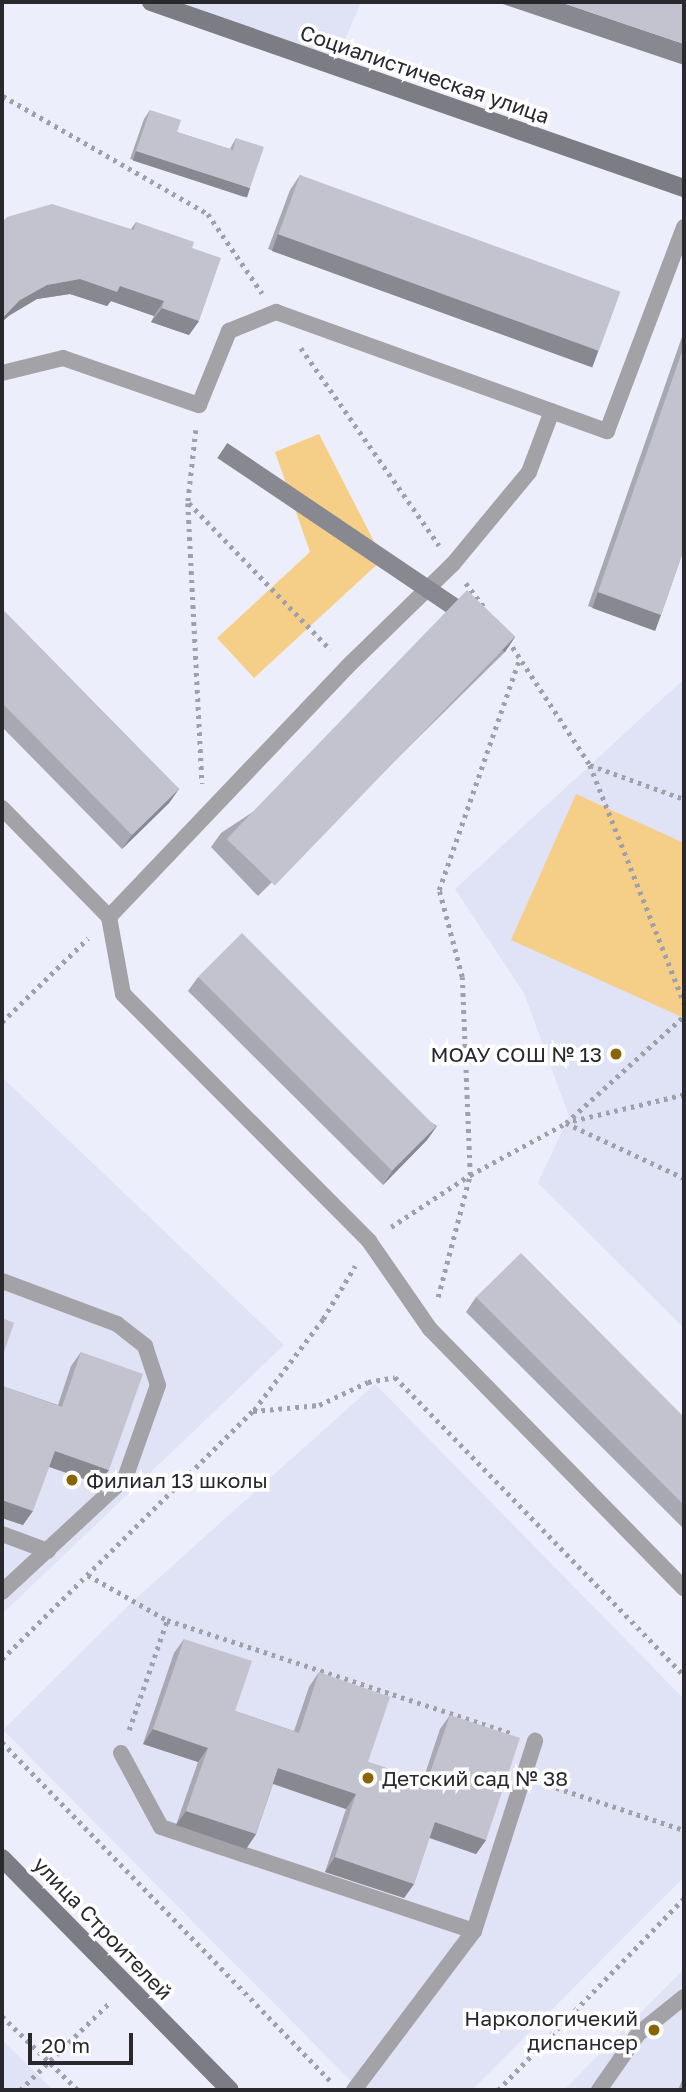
<!DOCTYPE html>
<meta charset="utf-8">
<style>
body{margin:0}
#map{position:relative;width:686px;height:2092px;overflow:hidden;background:#edeefb;font-family:"Golos Text",sans-serif}
div>[style]{position:absolute}
[style*='--x']{left:calc(var(--x)*1px);top:calc(var(--y)*1px);width:calc(var(--w)*1px);rotate:calc(var(--a)*1deg)}
.built>*{inset:0;background:#e0e2f5}
.green>*{inset:0;background:#f5cf88}
.path>*{height:4.5px;margin-top:-2.25px;transform-origin:0;background:repeating-linear-gradient(90deg,#a0a0aa 0 3.5px,transparent 0 8.5px)}
.lane>*{height:16px;margin:-8px;padding:0 8px;transform-origin:8px;border-radius:8px;background:#a2a2a7}
.secondary>*{height:18px;margin:-9px;padding:0 9px;transform-origin:9px;border-radius:9px;background:#7c7d84}
.wall>*{inset:0;background:#a7a8b2}
.shaded-wall>*{inset:0;background:#888891;transform-origin:0 0}
.building>*{inset:0;background:#c2c3cf;transform-origin:0 0}
.dots>*{width:19px;height:19px;translate:-50% -50%;box-sizing:border-box;border:4px solid #fff;border-radius:50%}
span{translate:-50% -50%;white-space:nowrap;text-align:center;line-height:1.15;-webkit-text-stroke:7px #fff;paint-order:stroke}
.street-label{font-size:21px;color:#28282d}
.poi-label{font-size:21px;color:#28282d}
.right{translate:-100% -50%;text-align:right}
.left{translate:0 -50%;text-align:left}
.frame{position:absolute;inset:0;border:4px solid #28282d;pointer-events:none}
.scale{position:absolute;left:28px;top:2033px;width:105px;height:32px;box-sizing:border-box;border:4px solid #28282d;border-top:0;padding-left:9px;font-size:21px;line-height:24px;white-space:nowrap;color:#28282d;-webkit-text-stroke:5px #fff;paint-order:stroke}
</style>
<div id="map">
<div class="built">
<i style="clip-path:polygon(151px 2px,361px 2px,334px 66px)"></i>
<i style="clip-path:polygon(684px 679px,684px 1328px,538px 1183px,569px 1116px,524px 993px,455px 889px)"></i>
<i style="clip-path:polygon(2px 1077px,284px 1345px,2px 1614px)"></i>
<i style="clip-path:polygon(375px 1384px,684px 1699px,684px 1877px,472px 2090px,360px 2090px,3px 1730px,131px 1603px)"></i>
<i style="clip-path:polygon(684px 1969px,684px 2090px,564px 2090px)"></i>
<i style="clip-path:polygon(2px 2040px,53px 2090px,2px 2090px)"></i>
</div>
<div class="green">
<i style="clip-path:polygon(319px 434px,383px 559px,254px 678px,217px 638px,310px 552px,275px 452px)"></i>
<i style="clip-path:polygon(576px 794px,684px 843px,684px 1018px,511px 940px)"></i>
</div>
<div class="path">
<i style="--x:3;--y:96;--w:237;--a:29.9"></i>
<i style="--x:208;--y:214;--w:96;--a:55.6"></i>
<i style="--x:301;--y:348;--w:241;--a:55"></i>
<i style="--x:196;--y:430;--w:73;--a:96.3"></i>
<i style="--x:188;--y:503;--w:281;--a:87.1"></i>
<i style="--x:189;--y:503;--w:204;--a:46"></i>
<i style="--x:466;--y:583;--w:30;--a:53"></i>
<i style="--x:508;--y:640;--w:149;--a:56.7"></i>
<i style="--x:590;--y:765;--w:256;--a:68.4"></i>
<i style="--x:590;--y:765;--w:100;--a:19.9"></i>
<i style="--x:2;--y:1022;--w:120;--a:-44.3"></i>
<i style="--x:684;--y:1095;--w:121;--a:166.7"></i>
<i style="--x:566;--y:1123;--w:130;--a:25"></i>
<i style="--x:391;--y:1227;--w:95;--a:-33.4"></i>
<i style="--x:470;--y:1175;--w:109;--a:-28.4"></i>
<i style="--x:566;--y:1123;--w:159;--a:-42.2"></i>
<i style="--x:438;--y:1297;--w:126;--a:-75.3"></i>
<i style="--x:470;--y:1175;--w:198;--a:-92.3"></i>
<i style="--x:462;--y:977;--w:90;--a:-104.8"></i>
<i style="--x:439;--y:890;--w:246;--a:-70.8"></i>
<i style="--x:254;--y:1410;--w:114;--a:-52.8"></i>
<i style="--x:323;--y:1319;--w:62;--a:-58.9"></i>
<i style="--x:88;--y:1575;--w:91;--a:29.7"></i>
<i style="--x:2;--y:1659;--w:353;--a:-44.7"></i>
<i style="--x:253;--y:1411;--w:66;--a:-5.2"></i>
<i style="--x:319;--y:1405;--w:54;--a:-25.1"></i>
<i style="--x:368;--y:1382;--w:27;--a:-10"></i>
<i style="--x:395;--y:1377;--w:415;--a:45.9"></i>
<i style="--x:129;--y:1730;--w:116;--a:-70.9"></i>
<i style="--x:167;--y:1620;--w:362;--a:18.2"></i>
<i style="--x:2;--y:1742;--w:472;--a:45.9"></i>
<i style="--x:548;--y:1785;--w:143;--a:18.3"></i>
<i style="--x:2;--y:2016;--w:106;--a:44.2"></i>
<i style="--x:20;--y:2090;--w:124;--a:-44.3"></i>
<i style="--x:498;--y:2090;--w:267;--a:-45.9"></i>
</div>
<div class="lane">
<i style="--x:2;--y:373;--w:63;--a:-13.8"></i>
<i style="--x:63;--y:358;--w:144;--a:19.1"></i>
<i style="--x:199;--y:405;--w:80;--a:-67.9"></i>
<i style="--x:229;--y:331;--w:51;--a:-22"></i>
<i style="--x:276;--y:312;--w:352;--a:19.8"></i>
<i style="--x:607;--y:431;--w:218;--a:-69.3"></i>
<i style="--x:2;--y:808;--w:153;--a:45.5"></i>
<i style="--x:109;--y:917;--w:78;--a:79.7"></i>
<i style="--x:123;--y:994;--w:349;--a:45.1"></i>
<i style="--x:369;--y:1241;--w:107;--a:55.3"></i>
<i style="--x:430;--y:1329;--w:363;--a:45.6"></i>
<i style="--x:109;--y:917;--w:345;--a:-46.4"></i>
<i style="--x:347;--y:667;--w:148;--a:-44.2"></i>
<i style="--x:453;--y:564;--w:119;--a:-50.4"></i>
<i style="--x:529;--y:472;--w:65;--a:-69.3"></i>
<i style="--x:2;--y:1281;--w:123;--a:20.5"></i>
<i style="--x:117;--y:1324;--w:36;--a:38"></i>
<i style="--x:145;--y:1346;--w:41;--a:71.6"></i>
<i style="--x:158;--y:1385;--w:99;--a:109.5"></i>
<i style="--x:125;--y:1478;--w:168;--a:137.2"></i>
<i style="--x:2;--y:1534;--w:49;--a:20.3"></i>
<i style="--x:121;--y:1753;--w:84;--a:61.6"></i>
<i style="--x:161;--y:1827;--w:330;--a:18.4"></i>
<i style="--x:354;--y:2090;--w:199;--a:-53"></i>
<i style="--x:474;--y:1931;--w:200;--a:-72.2"></i>
<i style="--x:599;--y:2090;--w:68;--a:-55.1"></i>
<i style="--x:638;--y:2034;--w:59;--a:-38.8"></i>
</div>
<div class="secondary">
<i style="--x:151;--y:2;--w:565;--a:19.24"></i>
<i style="--x:2;--y:1858;--w:325;--a:45.5"></i>
</div>
<div class="wall">
<i style="clip-path:polygon(150px 110px,177px 132px,230px 149px,236px 138px,244px 197px,130px 159px,144px 119px)"></i>
<i style="clip-path:polygon(300px 175px,598px 351px,588px 365px,268px 249px,290px 190px)"></i>
<i style="clip-path:polygon(2px 222px,131px 229px,136px 222px,192px 248px,199px 321px,189px 335px,151px 322px,154px 316px,111px 301px,107px 306px,70px 294px,37px 299px,10px 315px)"></i>
<i style="clip-path:polygon(684px 331px,684px 549px,661px 615px,651px 629px,588px 606px)"></i>
<i style="clip-path:polygon(2px 609px,179px 789px,169px 803px,122px 849px,2px 727px)"></i>
<i style="clip-path:polygon(515px 637px,505px 652px,258px 896px,211px 847px,221px 833px)"></i>
<i style="clip-path:polygon(198px 977px,437px 1126px,427px 1140px,383px 1185px,188px 991px)"></i>
<i style="clip-path:polygon(476px 1297px,684px 1417px,684px 1529px,466px 1312px)"></i>
<i style="clip-path:polygon(81px 1352px,99px 1484px,49px 1467px,23px 1525px,2px 1518px,2px 1386px,58px 1405px,71px 1366px)"></i>
<i style="clip-path:polygon(184px 1639px,235px 1711px,294px 1731px,309px 1687px,319px 1672px,368px 1762px,423px 1780px,440px 1729px,450px 1715px,486px 1840px,476px 1854px,429px 1838px,414px 1884px,404px 1898px,325px 1872px,346px 1809px,273px 1784px,256px 1834px,246px 1849px,176px 1825px,198px 1762px,143px 1744px,174px 1653px)"></i>
<i style="clip-path:polygon(684px 2076px,684px 2090px,678px 2090px,683px 2078px)"></i>
</div>
<div class="shaded-wall">
<i style="clip-path:polygon(497px 2px,560px 2px,684px 44px,684px 65px)"></i>
<i style="left:136px;top:151px;width:120px;height:10px;rotate:18deg"></i>
<i style="left:278px;top:234px;width:341px;height:18px;rotate:20deg"></i>
<i style="clip-path:polygon(80px 279px,120px 286px,164px 301px,154px 316px,111px 301px,107px 306px,70px 294px,37px 299px,10px 315px,2px 322px,2px 318px,20px 300px,47px 285px)"></i>
<i style="clip-path:polygon(162px 308px,199px 321px,189px 335px,151px 322px)"></i>
<i style="left:598px;top:592px;width:67px;height:17px;rotate:20deg"></i>
<i style="left:515px;top:637px;width:18px;height:347px;rotate:124deg"></i>
<i style="clip-path:polygon(179px 789px,169px 803px,122px 849px,132px 835px)"></i>
<i style="clip-path:polygon(437px 1126px,427px 1140px,383px 1185px,393px 1170px)"></i>
<i style="clip-path:polygon(55px 1451px,109px 1470px,99px 1484px,44px 1465px)"></i>
<i style="clip-path:polygon(2px 1500px,33px 1511px,23px 1525px,2px 1518px)"></i>
<i style="clip-path:polygon(153px 1729px,208px 1748px,198px 1762px,143px 1744px)"></i>
<i style="clip-path:polygon(278px 1768px,356px 1794px,346px 1809px,268px 1782px)"></i>
<i style="clip-path:polygon(186px 1811px,256px 1834px,246px 1849px,176px 1825px)"></i>
<i style="clip-path:polygon(435px 1822px,486px 1840px,476px 1854px,425px 1836px)"></i>
<i style="clip-path:polygon(335px 1857px,414px 1884px,404px 1898px,325px 1872px)"></i>
</div>
<div class="building">
<i style="clip-path:polygon(560px 2px,684px 2px,684px 44px)"></i>
<i style="clip-path:polygon(150px 110px,181px 120px,177px 132px,233px 150px,236px 138px,264px 147px,250px 188px,136px 151px)"></i>
<i style="left:300px;top:175px;width:341px;height:63px;rotate:20deg"></i>
<i style="clip-path:polygon(52px 204px,134px 230px,136px 222px,194px 242px,192px 248px,221px 258px,199px 321px,162px 308px,164px 301px,120px 286px,117px 292px,80px 279px,47px 285px,20px 300px,2px 318px,2px 222px,7px 217px)"></i>
<i style="clip-path:polygon(684px 346px,684px 549px,661px 615px,598px 592px)"></i>
<i style="left:467px;top:590px;width:67px;height:346px;rotate:44deg"></i>
<i style="clip-path:polygon(2px 609px,179px 789px,132px 835px,2px 703px)"></i>
<i style="left:242px;top:933px;width:274px;height:62px;rotate:45deg"></i>
<i style="clip-path:polygon(521px 1253px,684px 1417px,684px 1505px,476px 1297px)"></i>
<i style="clip-path:polygon(2px 1318px,14px 1323px,2px 1358px)"></i>
<i style="clip-path:polygon(81px 1352px,143px 1374px,109px 1470px,55px 1451px,33px 1511px,2px 1500px,2px 1386px,62px 1407px)"></i>
<i style="clip-path:polygon(184px 1639px,252px 1661px,235px 1711px,299px 1733px,319px 1672px,390px 1697px,368px 1762px,427px 1782px,450px 1715px,520px 1738px,486px 1840px,435px 1822px,414px 1884px,335px 1857px,356px 1794px,278px 1768px,256px 1834px,186px 1811px,208px 1748px,153px 1729px)"></i>
</div>
<div class="dots">
<i style="left:616px;top:1054px;background:#896402"></i>
<i style="left:72px;top:1480px;background:#896402"></i>
<i style="left:368px;top:1778px;background:#896402"></i>
<i style="left:654px;top:2030px;background:#896402"></i>
</div>
<div class="street-label">
<span style="left:425px;top:74px;rotate:19deg">Социалистическая улица</span>
<span style="left:103px;top:1928px;rotate:46deg">улица Строителей</span>
</div>
<div class="poi-label">
<span class="right" style="left:602px;top:1054px">МОАУ СОШ № 13</span>
<span class="left" style="left:86px;top:1480px">Филиал 13 школы</span>
<span class="left" style="left:382px;top:1778px">Детский сад № 38</span>
<span class="right" style="left:638px;top:2030px">Наркологичекий<br>диспансер</span>
</div>
<div class="frame"></div>
<div class="scale">20 m</div>
</div>
